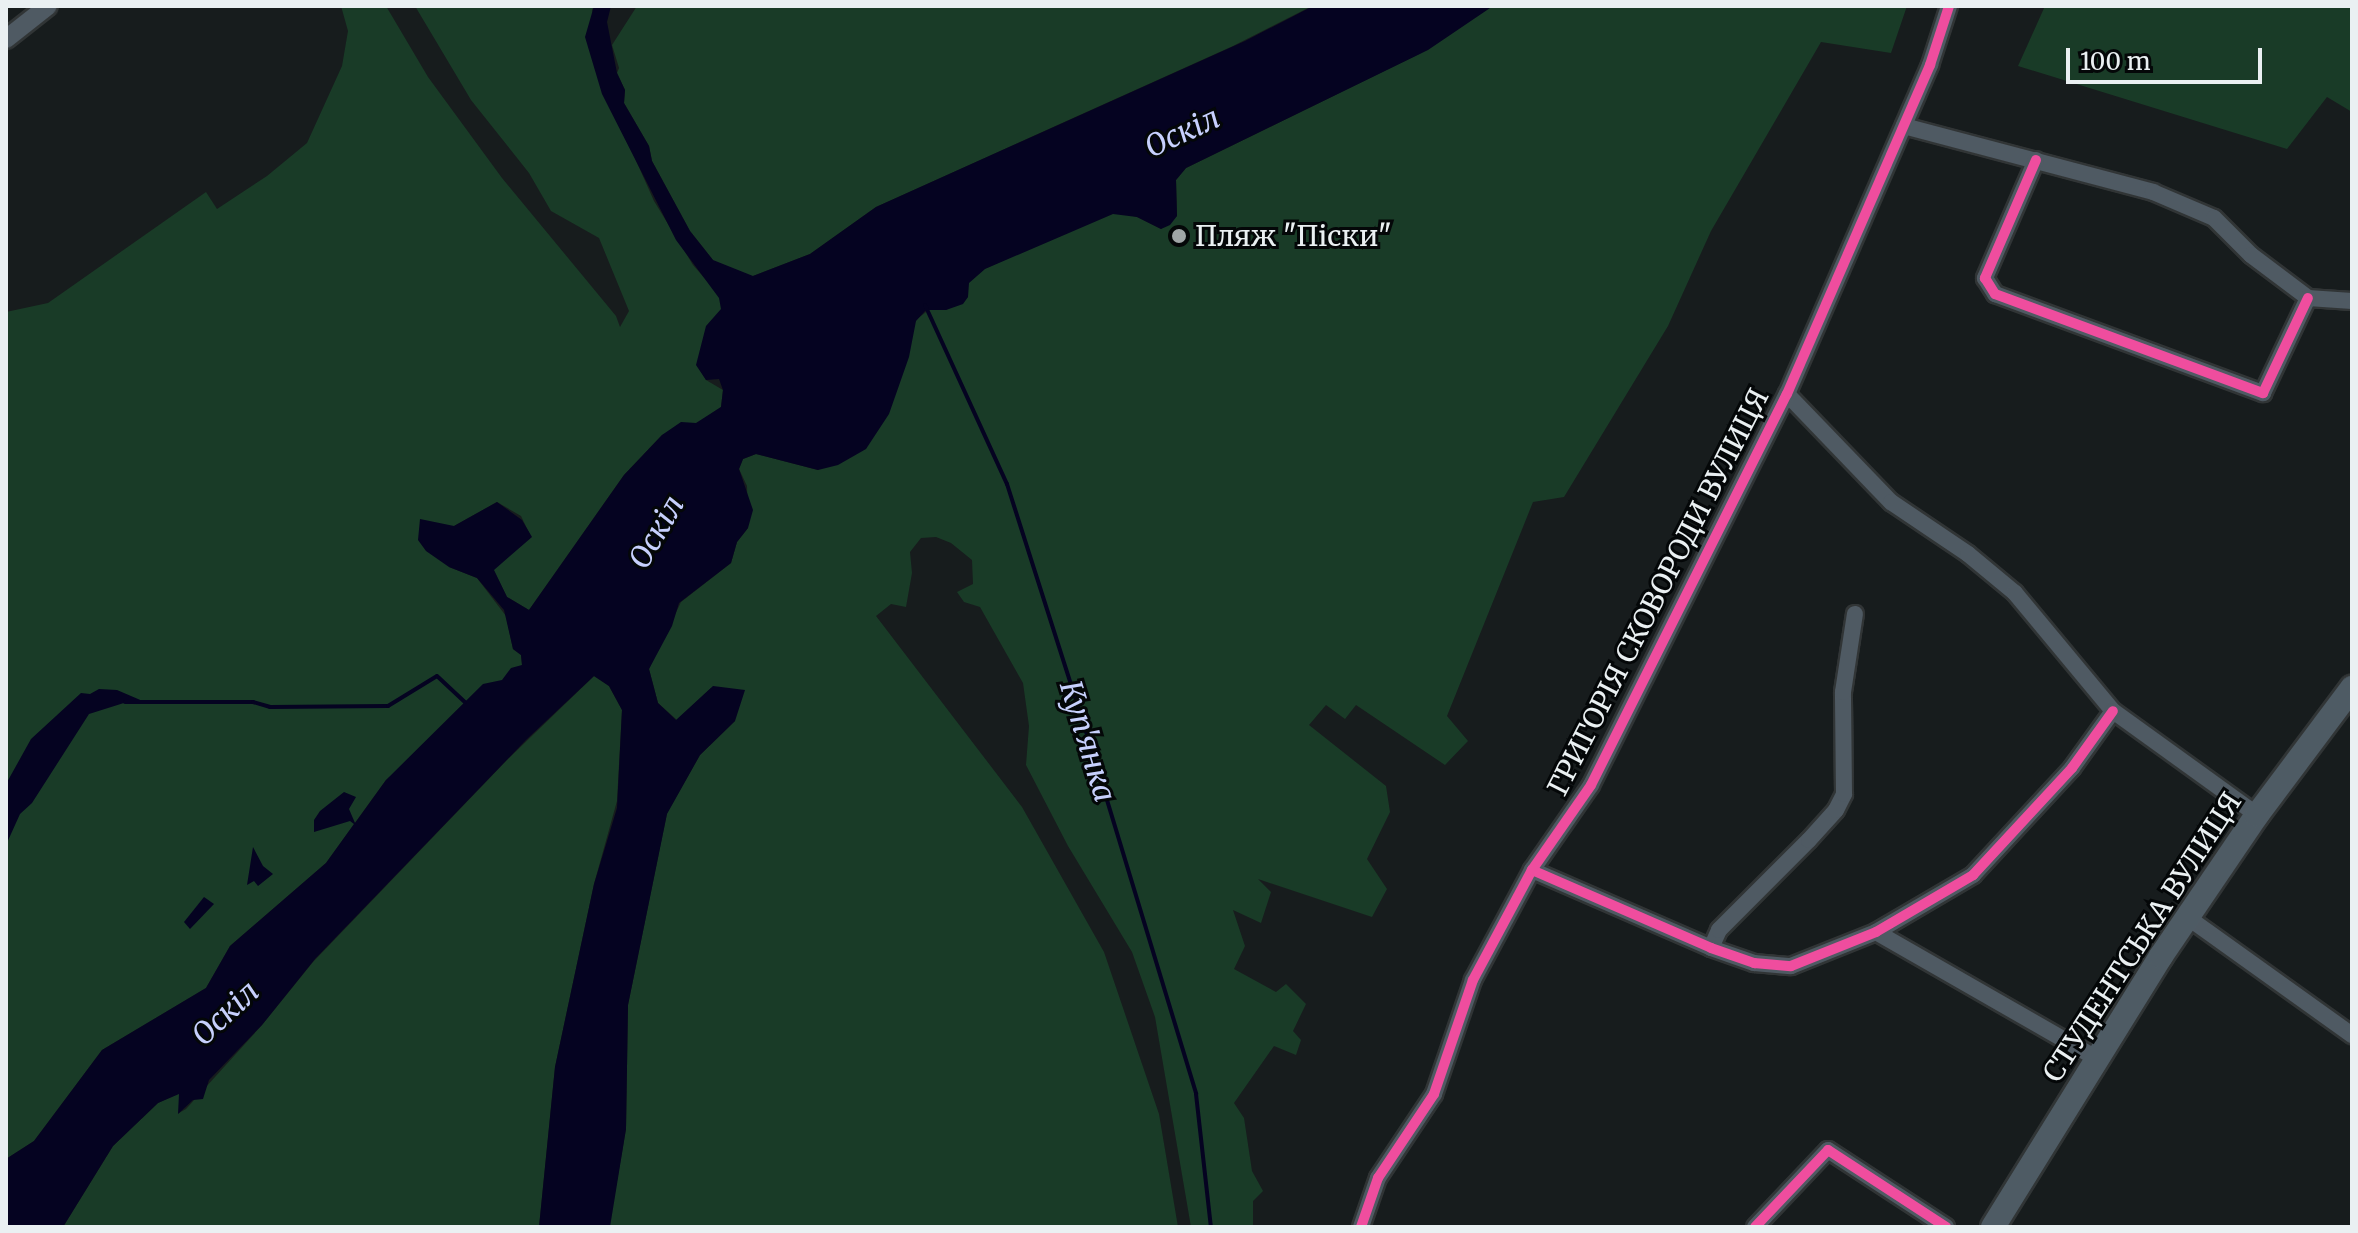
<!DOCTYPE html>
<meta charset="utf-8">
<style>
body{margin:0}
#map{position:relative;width:2358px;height:1233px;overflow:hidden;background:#171c1d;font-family:Merriweather,serif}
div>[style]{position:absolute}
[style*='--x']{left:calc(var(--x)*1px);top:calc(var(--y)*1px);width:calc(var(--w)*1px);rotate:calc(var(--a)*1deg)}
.green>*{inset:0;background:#193b27}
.water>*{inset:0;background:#050321}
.stream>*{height:4px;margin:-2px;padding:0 2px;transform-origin:2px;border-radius:2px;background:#050321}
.roads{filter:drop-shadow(2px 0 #313536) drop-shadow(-2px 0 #313536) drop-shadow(0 2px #313536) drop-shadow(0 -2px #313536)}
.minor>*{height:16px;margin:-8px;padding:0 8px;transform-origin:8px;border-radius:8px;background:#4f5a63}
.tertiary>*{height:18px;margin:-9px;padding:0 9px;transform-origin:9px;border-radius:9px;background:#4f5a63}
.primary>*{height:24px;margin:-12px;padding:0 12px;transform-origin:12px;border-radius:12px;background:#4e5b64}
.cycleway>*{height:10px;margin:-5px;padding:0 5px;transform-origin:5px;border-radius:5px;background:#ef4d9e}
.dots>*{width:22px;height:22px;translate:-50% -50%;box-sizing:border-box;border:4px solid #040708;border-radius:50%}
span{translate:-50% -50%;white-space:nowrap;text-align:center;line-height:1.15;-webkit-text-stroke:6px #040708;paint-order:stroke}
.poi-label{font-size:28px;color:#eaf0f2}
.left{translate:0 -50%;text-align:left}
.street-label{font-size:28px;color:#eaf0f2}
.water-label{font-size:30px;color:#c7d0fd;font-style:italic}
.frame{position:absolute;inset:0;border:8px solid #eaf0f2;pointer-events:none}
.scale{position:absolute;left:2066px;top:48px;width:196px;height:36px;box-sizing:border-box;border:4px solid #eaf0f2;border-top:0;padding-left:10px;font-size:24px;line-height:28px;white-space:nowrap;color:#eaf0f2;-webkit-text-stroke:6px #040708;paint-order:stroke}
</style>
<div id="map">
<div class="green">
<i style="clip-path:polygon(341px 6px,386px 6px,428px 77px,502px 178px,616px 316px,620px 327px,629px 311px,599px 238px,551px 211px,529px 173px,471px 100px,415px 6px,594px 6px,592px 10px,634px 156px,654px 201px,693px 265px,714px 289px,713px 260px,690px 231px,652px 161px,649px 146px,624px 103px,625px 90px,617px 73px,619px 68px,612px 45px,637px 6px,1312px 6px,1233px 46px,876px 207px,810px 254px,753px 276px,697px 365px,706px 380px,723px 390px,721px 407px,696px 424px,662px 435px,624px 475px,529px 610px,507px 597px,493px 569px,531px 537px,521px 516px,497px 502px,454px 526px,449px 567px,477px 578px,506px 616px,513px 649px,521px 655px,522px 665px,386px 780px,326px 863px,230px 946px,206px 988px,102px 1050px,34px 1141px,6px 1159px,6px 312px,48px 303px,206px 192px,217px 209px,267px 176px,307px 143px,342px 66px,348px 31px)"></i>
<i style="clip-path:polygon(1492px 6px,1907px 6px,1891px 53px,1821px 42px,1711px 231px,1668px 326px,1564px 497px,1533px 502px,1447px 716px,1468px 741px,1445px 765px,1356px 705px,1345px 719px,1326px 705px,1309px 725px,1386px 786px,1390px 812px,1367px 859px,1387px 889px,1372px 917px,1258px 879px,1271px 892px,1261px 923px,1233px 910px,1245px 946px,1234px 969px,1276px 992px,1286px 984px,1306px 1004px,1293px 1031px,1301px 1040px,1296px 1055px,1274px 1046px,1234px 1103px,1244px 1118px,1252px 1171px,1263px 1191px,1253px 1201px,1253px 1227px,1191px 1227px,1155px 1017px,1132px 952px,1068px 846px,1026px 765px,1029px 726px,1023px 683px,980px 607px,964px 602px,957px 592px,973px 584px,972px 560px,951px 543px,936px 537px,921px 538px,910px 552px,912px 573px,906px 607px,891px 604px,876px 616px,1022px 807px,1104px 952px,1159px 1114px,1178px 1227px,609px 1227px,626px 1129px,628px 1005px,667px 813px,700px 755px,735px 721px,711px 688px,677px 720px,658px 703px,649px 669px,681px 602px,731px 563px,737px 542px,748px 528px,747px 486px,739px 469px,743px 459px,756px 454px,818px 470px,913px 322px,930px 309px,946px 310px,968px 297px,968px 283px,984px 269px,1115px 211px,1137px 217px,1161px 229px,1177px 216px,1176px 180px,1186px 168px,1419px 54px)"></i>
<i style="clip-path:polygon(2045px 6px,2352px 6px,2352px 112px,2327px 97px,2287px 149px,2018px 66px)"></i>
<i style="clip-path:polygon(594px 676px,609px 686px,622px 710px,617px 801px,594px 884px,555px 1067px,539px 1227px,63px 1227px,113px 1146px,158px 1103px,179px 1093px,179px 1113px,186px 1109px,262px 1025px,313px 962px,507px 760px)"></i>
</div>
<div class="water">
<i style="clip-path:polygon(594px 6px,611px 6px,607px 22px,617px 73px,625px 90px,624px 103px,649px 146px,652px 161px,690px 231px,713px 260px,753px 276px,810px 254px,876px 207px,1245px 41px,1313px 6px,1493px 6px,1428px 50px,1186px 168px,1176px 180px,1177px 216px,1170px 225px,1161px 229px,1137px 217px,1113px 214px,985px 269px,969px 283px,968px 297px,963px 304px,946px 310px,926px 310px,916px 321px,909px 357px,889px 414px,866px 449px,838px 465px,818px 470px,756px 454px,743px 459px,739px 469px,753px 510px,748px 528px,737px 542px,731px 563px,679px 603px,672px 626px,649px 669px,658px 703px,676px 720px,713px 686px,745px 690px,735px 721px,700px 755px,667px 814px,628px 1005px,626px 1129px,610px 1227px,539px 1227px,555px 1067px,594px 884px,617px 808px,622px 710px,609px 686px,594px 676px,526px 740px,315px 959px,262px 1025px,209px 1080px,203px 1099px,193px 1100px,178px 1114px,179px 1094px,158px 1103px,113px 1146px,63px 1227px,6px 1227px,6px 1159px,34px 1141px,102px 1050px,206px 988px,230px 946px,326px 863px,354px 824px,350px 821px,314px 832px,314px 820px,320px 811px,344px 792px,356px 797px,349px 809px,355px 823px,386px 780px,483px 684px,502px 680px,511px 668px,522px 665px,521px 655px,513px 649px,504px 610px,477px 578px,449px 567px,426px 551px,418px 540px,420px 519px,454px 526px,497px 502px,522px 520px,532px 537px,494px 570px,507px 597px,529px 610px,624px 475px,662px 435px,681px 422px,696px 423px,721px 407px,723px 390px,719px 379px,706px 380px,696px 365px,706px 326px,721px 309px,719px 298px,676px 240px,602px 94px,585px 37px)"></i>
<i style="clip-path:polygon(99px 689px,117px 690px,145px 702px,127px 702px,89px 714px,32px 803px,20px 814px,6px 845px,6px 784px,31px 739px,81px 693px,90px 694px)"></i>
<i style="clip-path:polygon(253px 847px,263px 866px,273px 874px,258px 886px,254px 881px,247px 885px)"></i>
<i style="clip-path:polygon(204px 897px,214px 904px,190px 929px,184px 922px)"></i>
</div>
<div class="stream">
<i style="--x:925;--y:305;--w:197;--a:65.4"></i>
<i style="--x:1007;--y:484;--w:283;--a:72.3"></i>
<i style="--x:1093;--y:754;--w:355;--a:73.1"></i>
<i style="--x:1196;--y:1094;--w:134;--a:83.6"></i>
<i style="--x:125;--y:702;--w:128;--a:0"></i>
<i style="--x:253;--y:702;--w:18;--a:16"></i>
<i style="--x:270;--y:707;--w:118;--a:-0.5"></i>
<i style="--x:388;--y:706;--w:57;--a:-31.5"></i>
<i style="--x:437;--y:676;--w:38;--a:43"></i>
</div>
<div class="roads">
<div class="minor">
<i style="--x:1904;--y:126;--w:258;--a:14.8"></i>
<i style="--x:2153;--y:192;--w:66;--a:23.1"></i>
<i style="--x:2214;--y:218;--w:52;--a:45"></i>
<i style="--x:2251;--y:255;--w:71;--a:37"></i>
<i style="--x:2308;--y:298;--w:44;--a:3.9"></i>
<i style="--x:2036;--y:160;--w:129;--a:113.4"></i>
<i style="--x:1985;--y:278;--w:19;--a:58"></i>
<i style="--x:1995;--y:294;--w:286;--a:20.3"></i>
<i style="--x:2263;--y:393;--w:105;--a:-64.7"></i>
<i style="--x:1787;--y:394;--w:150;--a:46.1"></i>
<i style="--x:1891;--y:502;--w:93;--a:34"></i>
<i style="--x:1968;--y:554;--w:61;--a:39.7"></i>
<i style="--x:2015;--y:593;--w:153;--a:50.3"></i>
<i style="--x:2113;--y:711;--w:178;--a:35.8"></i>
<i style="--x:1532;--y:870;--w:195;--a:23.5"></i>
<i style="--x:1711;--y:948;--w:46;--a:19.2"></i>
<i style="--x:1754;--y:963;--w:37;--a:5"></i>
<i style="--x:1791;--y:966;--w:92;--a:-21.8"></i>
<i style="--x:1876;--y:932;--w:113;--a:-30.4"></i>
<i style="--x:1973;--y:875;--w:146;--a:-47.2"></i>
<i style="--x:2072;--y:768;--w:70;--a:-54.3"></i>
<i style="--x:2187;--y:917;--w:203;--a:35.6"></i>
<i style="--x:1876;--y:932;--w:254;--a:29.8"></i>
<i style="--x:1711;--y:948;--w:20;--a:-66"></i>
<i style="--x:1719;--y:930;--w:127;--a:-45"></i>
<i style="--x:1809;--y:840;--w:40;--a:-48"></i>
<i style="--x:1836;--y:810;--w:18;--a:-63"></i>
<i style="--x:1844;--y:794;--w:102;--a:-90.6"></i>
<i style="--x:1843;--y:692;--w:79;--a:-81.3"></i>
<i style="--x:1361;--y:1227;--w:52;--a:-70.9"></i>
<i style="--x:1378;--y:1178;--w:101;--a:-56.3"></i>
<i style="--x:1434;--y:1094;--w:120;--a:-71.1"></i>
<i style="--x:1473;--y:980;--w:125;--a:-61.8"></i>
<i style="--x:1532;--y:870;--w:103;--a:-55.2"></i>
<i style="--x:1591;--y:785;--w:437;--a:-63.4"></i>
<i style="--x:1787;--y:394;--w:359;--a:-66.5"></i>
<i style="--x:1930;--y:65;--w:62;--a:-72.1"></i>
<i style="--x:1755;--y:1227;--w:106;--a:-46.5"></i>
<i style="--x:1828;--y:1150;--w:141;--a:33.1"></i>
</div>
<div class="tertiary">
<i style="--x:6;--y:39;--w:53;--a:-38.2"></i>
</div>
<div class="primary">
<i style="--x:1993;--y:1227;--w:319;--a:-58.2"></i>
<i style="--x:2161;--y:956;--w:171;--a:-55.8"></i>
<i style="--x:2257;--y:815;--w:159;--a:-53.2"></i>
</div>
</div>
<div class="cycleway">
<i style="--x:2036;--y:160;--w:129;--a:113.4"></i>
<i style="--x:1985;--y:278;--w:19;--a:58"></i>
<i style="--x:1995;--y:294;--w:286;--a:20.3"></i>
<i style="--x:2263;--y:393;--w:105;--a:-64.7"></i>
<i style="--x:1532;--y:870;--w:195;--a:23.5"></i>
<i style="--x:1711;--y:948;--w:46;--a:19.2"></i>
<i style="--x:1754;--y:963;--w:37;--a:5"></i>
<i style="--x:1791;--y:966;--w:92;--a:-21.8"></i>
<i style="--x:1876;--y:932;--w:113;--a:-30.4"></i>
<i style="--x:1973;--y:875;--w:146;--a:-47.2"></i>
<i style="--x:2072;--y:768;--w:70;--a:-54.3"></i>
<i style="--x:1361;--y:1227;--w:52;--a:-70.9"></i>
<i style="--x:1378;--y:1178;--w:101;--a:-56.3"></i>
<i style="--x:1434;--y:1094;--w:120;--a:-71.1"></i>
<i style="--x:1473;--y:980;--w:125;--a:-61.8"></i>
<i style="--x:1532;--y:870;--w:103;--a:-55.2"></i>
<i style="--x:1591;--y:785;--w:437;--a:-63.4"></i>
<i style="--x:1787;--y:394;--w:359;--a:-66.5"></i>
<i style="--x:1930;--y:65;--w:62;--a:-72.1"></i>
<i style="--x:1755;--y:1227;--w:106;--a:-46.5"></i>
<i style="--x:1828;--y:1150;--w:141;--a:33.1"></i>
</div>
<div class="dots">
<i style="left:1179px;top:236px;background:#a0a6a7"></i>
</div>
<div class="poi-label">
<span class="left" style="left:1195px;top:236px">Пляж "Піски"</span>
</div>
<div class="street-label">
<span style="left:1658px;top:592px;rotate:-63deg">ГРИГОРІЯ СКОВОРОДИ ВУЛИЦЯ</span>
<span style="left:2142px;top:937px;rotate:-57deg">СТУДЕНТСЬКА ВУЛИЦЯ</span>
</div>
<div class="water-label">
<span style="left:1182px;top:132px;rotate:-25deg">Оскіл</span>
<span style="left:656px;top:532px;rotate:-60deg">Оскіл</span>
<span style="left:1088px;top:741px;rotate:73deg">Куп'янка</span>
<span style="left:225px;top:1013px;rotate:-43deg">Оскіл</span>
</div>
<div class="frame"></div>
<div class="scale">100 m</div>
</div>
